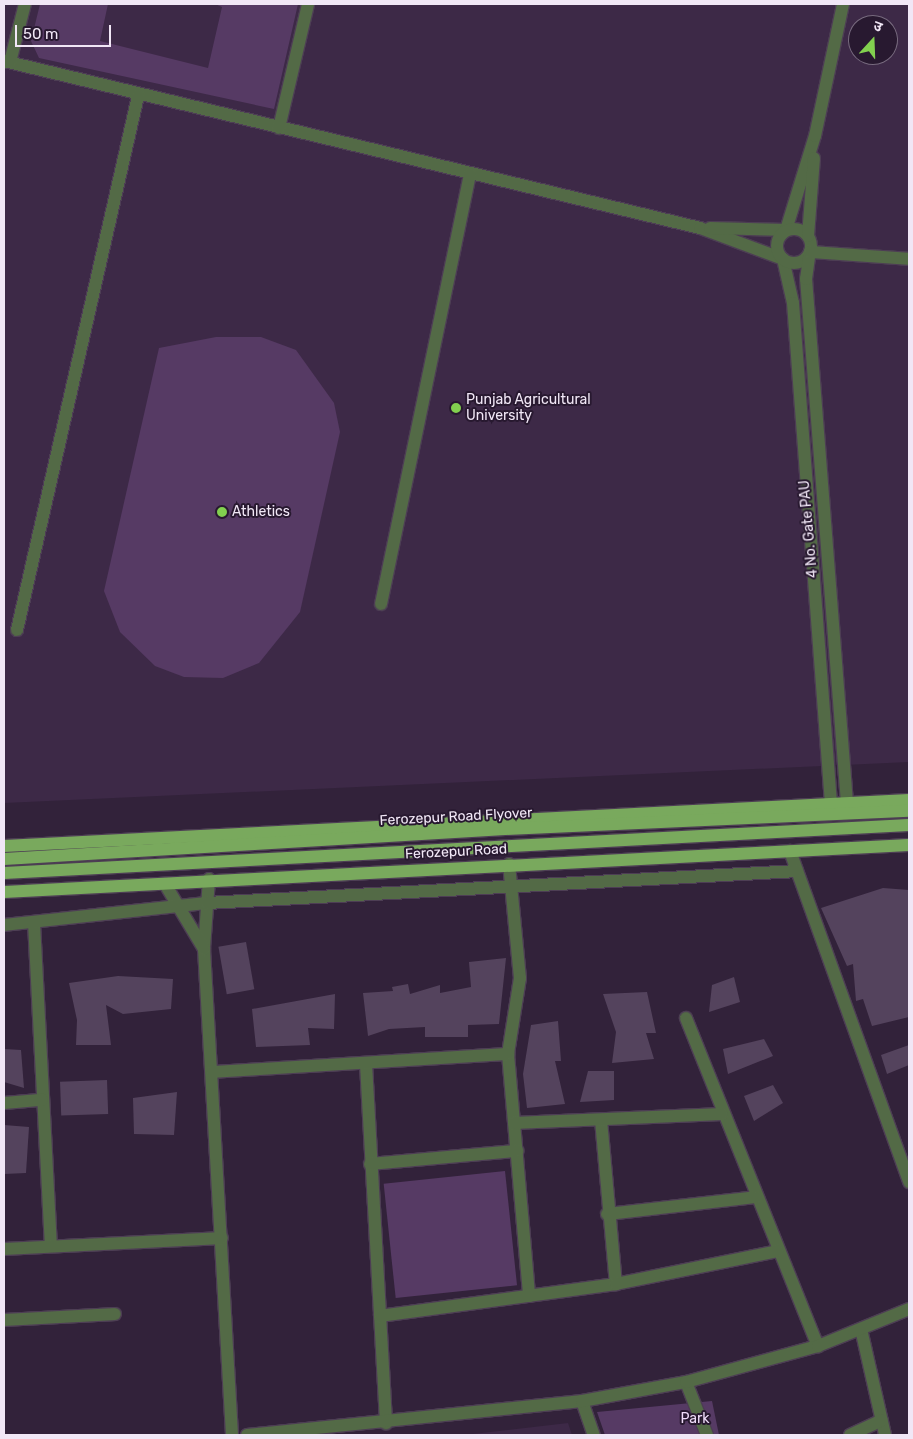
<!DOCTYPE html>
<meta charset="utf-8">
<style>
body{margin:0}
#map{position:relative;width:913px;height:1439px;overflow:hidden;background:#32223a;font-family:Rubik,"Noto Sans Devanagari",sans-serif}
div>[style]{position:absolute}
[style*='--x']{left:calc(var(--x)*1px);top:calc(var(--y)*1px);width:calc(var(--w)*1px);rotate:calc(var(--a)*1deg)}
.built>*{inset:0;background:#3d2947}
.green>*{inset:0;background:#563a64;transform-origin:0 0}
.building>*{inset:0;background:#54435d;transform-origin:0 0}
.roads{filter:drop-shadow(1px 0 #4d3e54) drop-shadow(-1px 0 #4d3e54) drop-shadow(0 1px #4d3e54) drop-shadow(0 -1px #4d3e54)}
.minor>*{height:12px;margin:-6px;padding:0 6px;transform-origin:6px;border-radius:6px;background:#536a46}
.minor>.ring{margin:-6px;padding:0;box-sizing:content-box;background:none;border:12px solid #536a46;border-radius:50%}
.major>*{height:12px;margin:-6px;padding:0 6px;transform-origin:6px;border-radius:6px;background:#79a95d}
.dots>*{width:14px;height:14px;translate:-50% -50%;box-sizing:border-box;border:2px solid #281930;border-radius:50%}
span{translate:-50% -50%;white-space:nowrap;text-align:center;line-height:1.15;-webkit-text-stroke:4px #281930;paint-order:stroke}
.poi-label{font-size:14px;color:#f1e7f6}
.left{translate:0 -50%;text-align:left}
.street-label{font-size:14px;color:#f1e7f6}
.park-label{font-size:14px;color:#efdcf9}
.frame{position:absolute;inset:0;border:5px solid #f1e7f6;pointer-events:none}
.north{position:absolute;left:848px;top:15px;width:50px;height:50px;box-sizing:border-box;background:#281930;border:1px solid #786b7f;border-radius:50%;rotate:20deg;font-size:14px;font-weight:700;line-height:20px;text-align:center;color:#f1e7f6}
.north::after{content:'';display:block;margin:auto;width:18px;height:22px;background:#82d04f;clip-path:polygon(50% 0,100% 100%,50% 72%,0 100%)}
.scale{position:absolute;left:15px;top:25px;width:96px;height:22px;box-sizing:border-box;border:2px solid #f1e7f6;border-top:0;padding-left:6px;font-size:15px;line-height:18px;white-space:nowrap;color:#f1e7f6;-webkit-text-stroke:4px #281930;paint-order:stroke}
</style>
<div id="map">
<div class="built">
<i style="clip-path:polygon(evenodd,4px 4px,909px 4px,909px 762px,4px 803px,4px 4px,858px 25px,888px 25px,888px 55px,858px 55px,858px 25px)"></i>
<i style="clip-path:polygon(568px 1423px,572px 1435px,464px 1435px)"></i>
</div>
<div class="green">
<i style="clip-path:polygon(40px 4px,108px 4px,100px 41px,208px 68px,222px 7px,215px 4px,298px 4px,274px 109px,39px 58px,31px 41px)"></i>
<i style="clip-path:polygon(216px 337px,261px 337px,296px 350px,334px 403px,340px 432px,300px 612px,259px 663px,223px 678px,184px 677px,155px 666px,120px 632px,104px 591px,159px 348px)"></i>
<i style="left:505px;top:1171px;width:115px;height:122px;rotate:84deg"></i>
<i style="clip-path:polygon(712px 1401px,719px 1435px,605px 1435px,597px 1412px)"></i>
</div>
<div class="building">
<i style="clip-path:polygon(883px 888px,909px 890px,909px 1017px,872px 1026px,863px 999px,856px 1001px,853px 964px,847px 966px,821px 908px)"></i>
<i style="left:246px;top:942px;width:48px;height:28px;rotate:80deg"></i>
<i style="clip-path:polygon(506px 958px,499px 1024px,468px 1025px,468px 1037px,425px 1037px,425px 1027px,389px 1029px,368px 1036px,363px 993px,393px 991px,392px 987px,408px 984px,410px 994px,440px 985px,440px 993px,471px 987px,469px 962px)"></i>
<i style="clip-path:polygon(118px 976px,173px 979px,171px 1009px,123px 1014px,106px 1005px,111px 1045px,76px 1045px,77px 1020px,69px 983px)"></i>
<i style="clip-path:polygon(734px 977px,740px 1002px,709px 1012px,712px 985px)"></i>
<i style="clip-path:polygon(647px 992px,656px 1033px,646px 1033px,654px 1059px,612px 1063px,616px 1032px,603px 994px)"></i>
<i style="clip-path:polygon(335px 994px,334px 1029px,308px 1028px,310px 1045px,256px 1047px,252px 1009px)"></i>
<i style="clip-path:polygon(558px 1021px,561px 1061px,555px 1061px,565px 1104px,527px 1108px,523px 1074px,531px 1025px)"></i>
<i style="clip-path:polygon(764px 1039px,773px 1056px,728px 1074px,723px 1049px)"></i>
<i style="clip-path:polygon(909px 1045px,909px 1065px,887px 1074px,881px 1055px)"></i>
<i style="clip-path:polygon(4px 1049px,21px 1050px,24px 1088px,4px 1082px)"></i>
<i style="clip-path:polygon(588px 1071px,614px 1071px,614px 1100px,580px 1102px)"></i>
<i style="left:107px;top:1080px;width:34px;height:47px;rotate:88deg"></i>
<i style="clip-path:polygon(773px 1085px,783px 1103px,754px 1121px,744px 1096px)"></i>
<i style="clip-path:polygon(177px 1092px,174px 1135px,134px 1134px,133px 1098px)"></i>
<i style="clip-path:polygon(4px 1125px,29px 1127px,26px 1173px,4px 1174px)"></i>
</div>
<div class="roads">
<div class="minor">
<i style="--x:4;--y:61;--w:716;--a:13.49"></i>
<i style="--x:700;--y:228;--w:89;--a:20.5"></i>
<i style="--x:783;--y:259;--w:45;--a:77.2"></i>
<i style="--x:793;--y:303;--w:502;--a:85.66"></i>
<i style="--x:10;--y:62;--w:60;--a:-75.5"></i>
<i style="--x:279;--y:128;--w:127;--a:-76.8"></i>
<i style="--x:710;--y:228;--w:76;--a:1.5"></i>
<i style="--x:786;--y:230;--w:98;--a:-72.9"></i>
<i style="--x:815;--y:136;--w:135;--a:-78"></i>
<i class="ring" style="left:777px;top:229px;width:22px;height:22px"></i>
<i style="--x:808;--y:236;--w:78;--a:-85.6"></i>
<i style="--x:381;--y:604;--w:439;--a:-78.3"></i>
<i style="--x:17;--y:630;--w:548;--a:-77.23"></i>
<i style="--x:847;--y:803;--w:526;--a:-94.47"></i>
<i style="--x:806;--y:279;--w:27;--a:-82"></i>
<i style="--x:810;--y:252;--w:99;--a:4"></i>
<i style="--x:790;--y:851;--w:352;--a:70.2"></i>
<i style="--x:509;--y:864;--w:115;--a:84.5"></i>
<i style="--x:520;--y:978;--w:77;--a:99"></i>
<i style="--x:508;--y:1054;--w:243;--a:85"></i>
<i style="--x:209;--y:879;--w:70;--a:94.1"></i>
<i style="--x:204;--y:949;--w:487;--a:86.7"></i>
<i style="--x:165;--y:884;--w:76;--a:59"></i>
<i style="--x:34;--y:923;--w:323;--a:87"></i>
<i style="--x:4;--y:925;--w:204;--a:-6.2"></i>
<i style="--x:207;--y:903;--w:591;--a:-3.1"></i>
<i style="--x:686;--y:1018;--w:354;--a:68.1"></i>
<i style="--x:366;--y:1064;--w:360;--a:86.8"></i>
<i style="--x:212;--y:1072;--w:297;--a:-3.5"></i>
<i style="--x:4;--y:1103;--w:38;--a:-5"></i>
<i style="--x:601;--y:1120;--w:165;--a:84.8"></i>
<i style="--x:514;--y:1123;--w:208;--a:-2.5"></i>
<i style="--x:370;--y:1164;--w:148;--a:-5.1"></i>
<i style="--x:607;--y:1214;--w:150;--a:-6.5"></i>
<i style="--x:4;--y:1249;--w:218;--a:-2.9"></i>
<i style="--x:380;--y:1316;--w:238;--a:-7.7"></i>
<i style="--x:616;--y:1284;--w:165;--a:-11.5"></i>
<i style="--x:4;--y:1320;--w:111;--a:-3.1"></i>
<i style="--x:861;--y:1329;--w:109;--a:77.2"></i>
<i style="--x:686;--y:1382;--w:57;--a:68.4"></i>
<i style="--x:582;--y:1401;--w:36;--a:71"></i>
<i style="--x:247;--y:1435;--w:337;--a:-5.8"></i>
<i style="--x:582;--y:1401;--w:106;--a:-10.4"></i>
<i style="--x:686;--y:1382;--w:137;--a:-15.3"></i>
<i style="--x:818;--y:1346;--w:98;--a:-22.1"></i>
<i style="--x:850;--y:1435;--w:35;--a:-25"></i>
</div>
<div class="major">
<i style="--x:4;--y:846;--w:906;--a:-2.91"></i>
<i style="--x:4;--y:859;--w:502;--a:-3.43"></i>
<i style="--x:505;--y:829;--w:404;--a:-2.6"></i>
<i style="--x:4;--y:873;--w:906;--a:-3.04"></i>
<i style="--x:4;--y:892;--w:906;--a:-2.97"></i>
</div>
</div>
<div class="dots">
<i style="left:456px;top:408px;background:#82d04f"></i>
<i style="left:222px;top:512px;background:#82d04f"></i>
</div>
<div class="poi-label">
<span class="left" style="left:466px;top:408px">Punjab Agricultural<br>University</span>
<span class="left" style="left:232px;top:512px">Athletics</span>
</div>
<div class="street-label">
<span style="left:809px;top:529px;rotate:-95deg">4 No. Gate PAU</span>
<span style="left:456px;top:817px;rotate:-3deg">Ferozepur Road Flyover</span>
<span style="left:456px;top:852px;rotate:-3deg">Ferozepur Road</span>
</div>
<div class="park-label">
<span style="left:695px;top:1419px">Park</span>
</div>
<div class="frame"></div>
<div class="north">उ</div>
<div class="scale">50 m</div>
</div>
